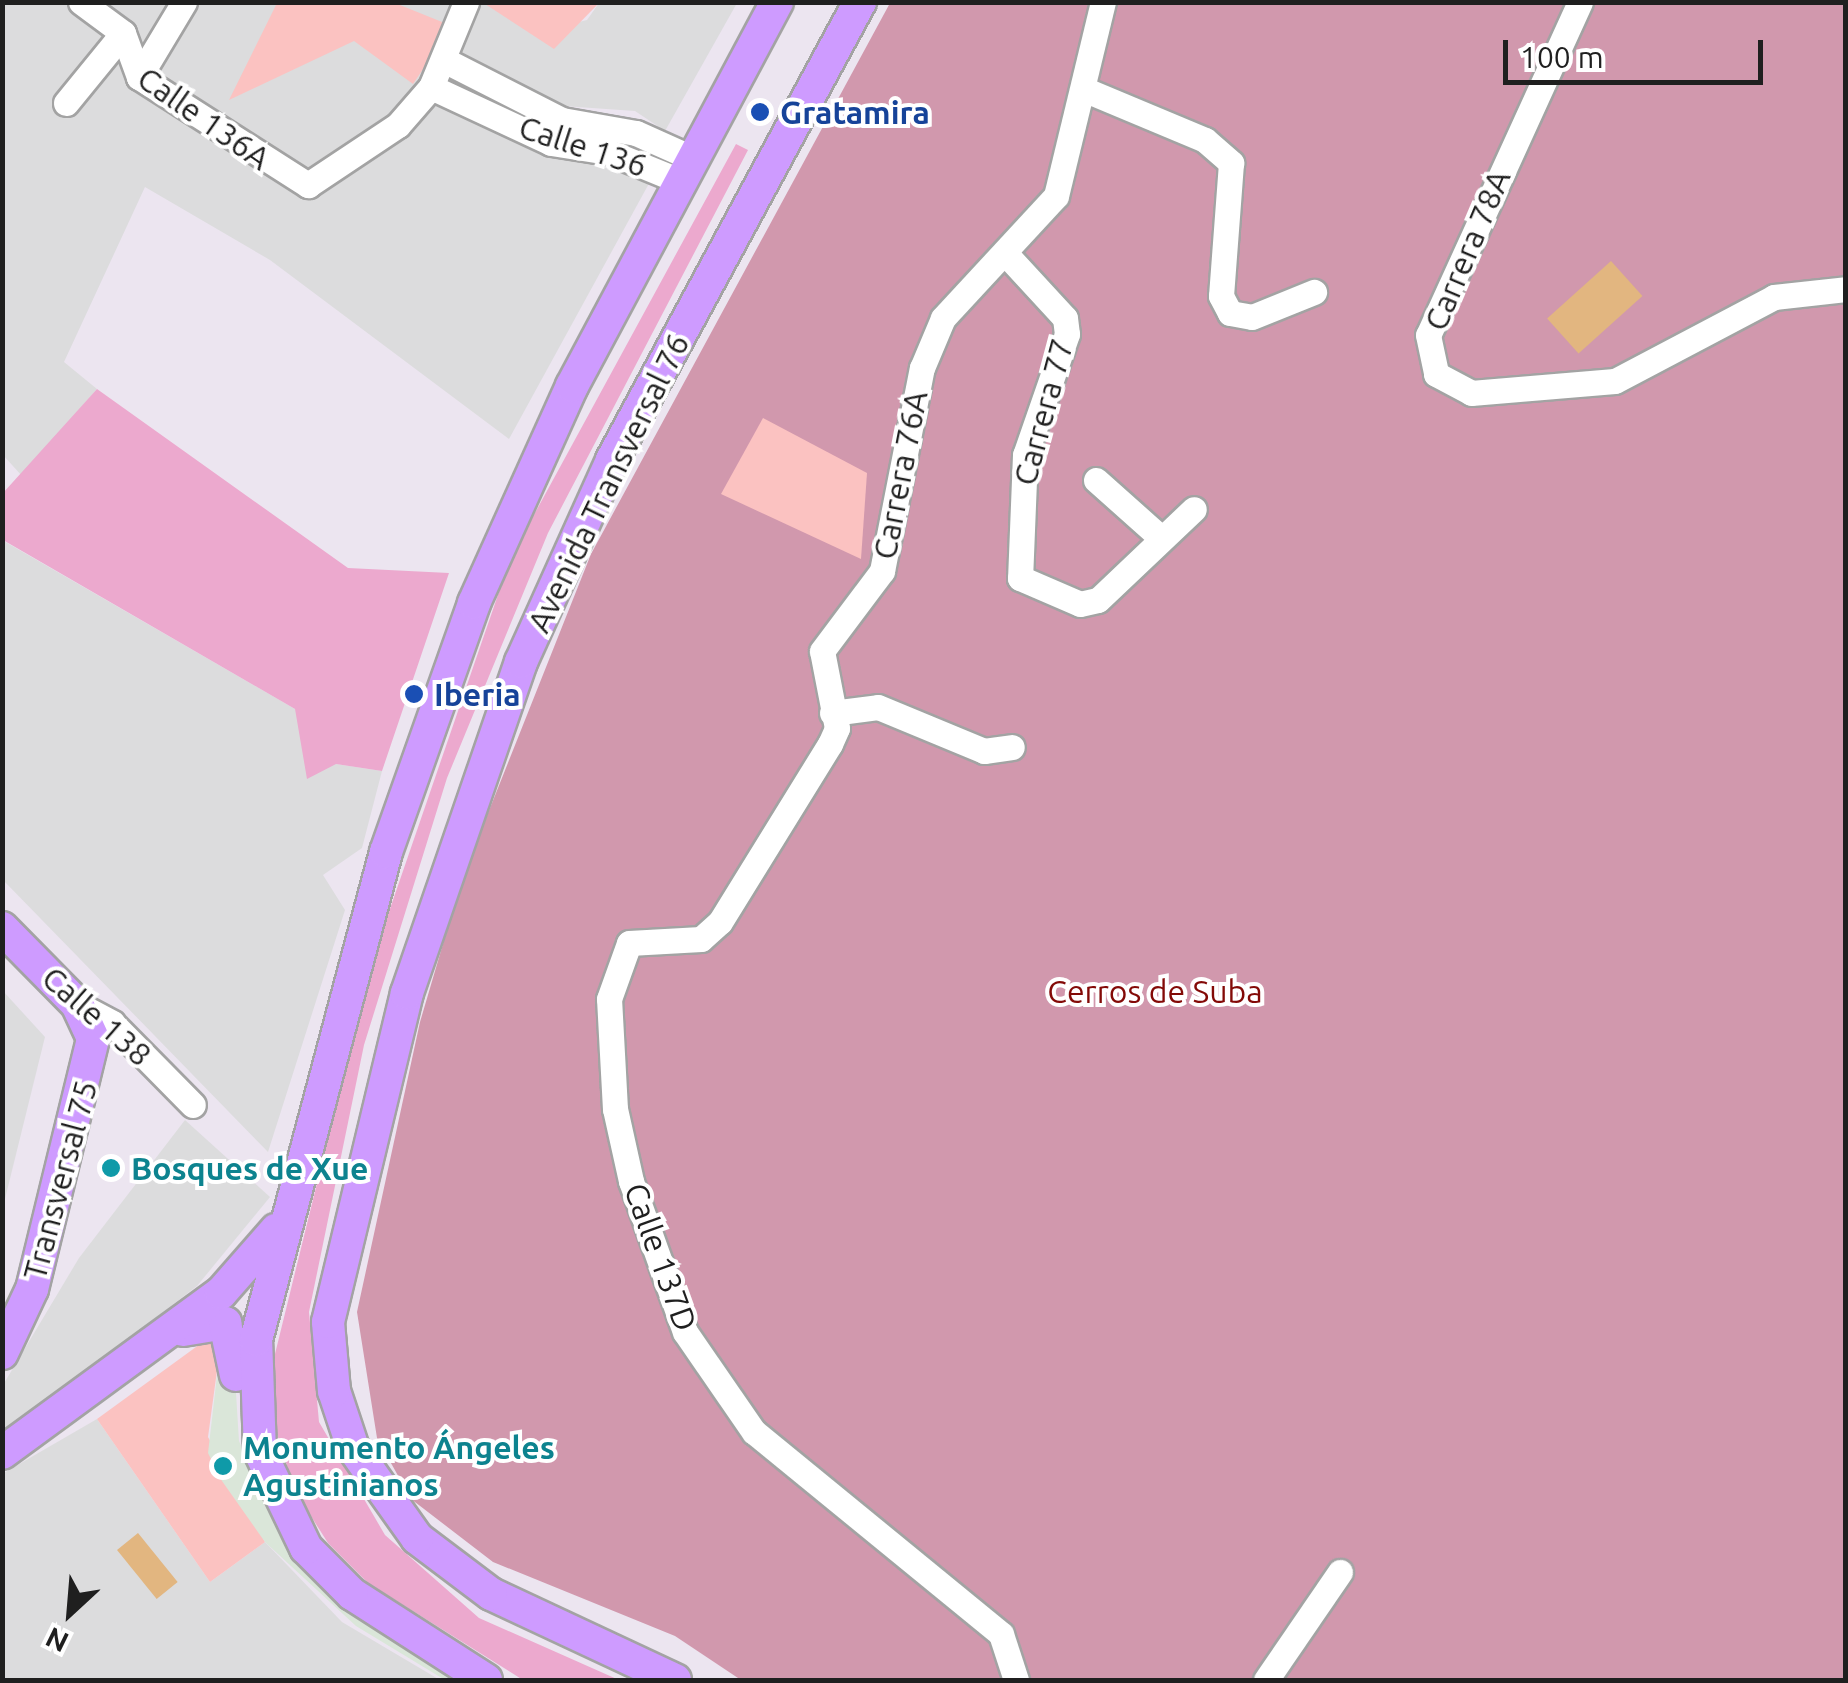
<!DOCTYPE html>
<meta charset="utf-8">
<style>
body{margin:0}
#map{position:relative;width:1848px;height:1683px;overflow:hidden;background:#ece5f0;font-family:Ubuntu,sans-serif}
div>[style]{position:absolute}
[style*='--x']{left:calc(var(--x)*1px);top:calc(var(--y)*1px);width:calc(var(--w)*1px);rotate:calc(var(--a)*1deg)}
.residential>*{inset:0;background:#dcdcdd}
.grass>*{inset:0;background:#eca9ce}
.forest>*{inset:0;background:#d198ad}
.park>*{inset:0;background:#fbc2c1}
.pitch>*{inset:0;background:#e2b680;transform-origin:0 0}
.plaza>*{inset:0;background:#dae6d9}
.roads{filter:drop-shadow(2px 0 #a3a3a3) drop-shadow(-2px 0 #a3a3a3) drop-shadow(0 2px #a3a3a3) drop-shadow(0 -2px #a3a3a3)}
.minor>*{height:25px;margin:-12.5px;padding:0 12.5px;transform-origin:12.5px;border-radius:12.5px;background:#fff}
.major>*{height:32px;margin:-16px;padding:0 16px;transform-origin:16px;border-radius:16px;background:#ce9bff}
.dots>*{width:28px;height:28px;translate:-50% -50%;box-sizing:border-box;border:5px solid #fff;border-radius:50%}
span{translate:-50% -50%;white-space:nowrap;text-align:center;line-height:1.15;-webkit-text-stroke:8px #fff;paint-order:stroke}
.transit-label{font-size:32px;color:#164399;font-weight:700}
.left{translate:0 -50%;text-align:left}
.street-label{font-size:32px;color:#1f1f1f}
.park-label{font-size:32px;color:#830a07}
.culture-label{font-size:32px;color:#0d838f;font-weight:700}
.frame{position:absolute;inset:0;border:5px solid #1f1f1f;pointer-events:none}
.north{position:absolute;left:20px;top:1563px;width:100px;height:100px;-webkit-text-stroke:8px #fff;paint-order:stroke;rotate:206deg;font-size:28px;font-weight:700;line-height:40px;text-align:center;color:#1f1f1f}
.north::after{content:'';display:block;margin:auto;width:35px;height:45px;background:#1f1f1f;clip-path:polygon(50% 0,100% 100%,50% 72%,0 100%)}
.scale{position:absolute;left:1503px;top:40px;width:260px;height:45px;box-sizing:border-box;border:5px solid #1f1f1f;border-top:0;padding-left:12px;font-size:30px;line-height:35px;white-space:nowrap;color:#1f1f1f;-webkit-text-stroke:8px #fff;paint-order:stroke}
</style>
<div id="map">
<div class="residential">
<i style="clip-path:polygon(3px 3px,486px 3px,567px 25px,587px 20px,599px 3px,737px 3px,665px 131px,635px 111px,563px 106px,521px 86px,496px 128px,539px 152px,652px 178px,509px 439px,270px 260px,145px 187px,64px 362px,97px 389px,22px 476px,3px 455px)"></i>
<i style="clip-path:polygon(2px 540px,295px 709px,336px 764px,382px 771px,362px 848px,323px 875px,345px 910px,268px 1152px,3px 880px)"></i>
<i style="clip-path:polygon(3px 991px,45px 1037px,3px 1207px)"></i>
<i style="clip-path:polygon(185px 1120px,270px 1197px,197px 1286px,3px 1435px,3px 1385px,79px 1258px)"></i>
<i style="clip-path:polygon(97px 1419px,210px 1582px,265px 1542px,342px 1622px,440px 1680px,3px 1680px,2px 1474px)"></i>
</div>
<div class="grass">
<i style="clip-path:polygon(736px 144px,748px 150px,548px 533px,447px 778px,364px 1045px,309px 1312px,319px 1422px,385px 1535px,479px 1618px,619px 1680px,523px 1680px,368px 1583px,328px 1543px,295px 1491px,277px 1434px,274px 1358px,371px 964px,511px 557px)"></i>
<i style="clip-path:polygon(97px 389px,348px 568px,449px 573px,382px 771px,336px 764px,307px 779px,295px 709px,3px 540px,3px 493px)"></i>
</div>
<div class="forest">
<i style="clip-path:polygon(890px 3px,1845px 3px,1845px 1680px,741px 1680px,675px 1636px,493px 1562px,411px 1499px,377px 1438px,357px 1312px,420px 1022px,463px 876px,591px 554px)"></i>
</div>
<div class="park">
<i style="clip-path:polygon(277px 3px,395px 3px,452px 26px,413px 84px,354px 41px,229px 100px)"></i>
<i style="clip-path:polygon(599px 3px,554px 49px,485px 4px,486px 2px)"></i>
<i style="clip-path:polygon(763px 418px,867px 473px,861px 559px,721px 494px)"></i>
<i style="clip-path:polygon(207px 1339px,221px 1341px,208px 1437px,265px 1542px,210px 1582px,97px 1419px)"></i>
</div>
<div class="pitch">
<i style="left:1611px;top:261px;width:47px;height:86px;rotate:48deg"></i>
<i style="left:138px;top:1533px;width:63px;height:27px;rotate:51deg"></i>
</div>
<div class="plaza">
<i style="clip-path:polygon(221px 1341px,233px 1345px,239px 1441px,274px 1522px,326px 1577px,462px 1680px,445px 1680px,356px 1626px,265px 1542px,222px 1481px,208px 1453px)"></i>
</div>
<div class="roads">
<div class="minor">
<i style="--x:81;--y:2;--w:52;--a:36.4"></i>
<i style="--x:123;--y:33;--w:47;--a:70"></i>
<i style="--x:139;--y:77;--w:201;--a:32.6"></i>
<i style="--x:308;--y:185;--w:108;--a:-33.7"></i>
<i style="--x:398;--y:125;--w:50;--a:-49"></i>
<i style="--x:431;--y:87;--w:92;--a:-67.6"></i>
<i style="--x:1580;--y:2;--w:366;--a:114.5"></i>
<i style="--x:1428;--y:335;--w:40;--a:78"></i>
<i style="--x:1436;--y:374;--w:40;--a:28"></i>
<i style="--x:1471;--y:393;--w:144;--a:-4.8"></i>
<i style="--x:1615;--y:381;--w:180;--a:-27.8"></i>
<i style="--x:1774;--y:297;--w:72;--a:-6.3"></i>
<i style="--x:448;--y:62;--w:128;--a:27"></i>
<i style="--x:562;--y:120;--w:75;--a:10"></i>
<i style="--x:636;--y:133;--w:61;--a:24.1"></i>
<i style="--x:139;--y:77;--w:87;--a:-59"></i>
<i style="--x:431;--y:87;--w:132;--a:25"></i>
<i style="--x:551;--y:143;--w:59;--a:8.8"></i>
<i style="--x:609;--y:152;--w:77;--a:22.2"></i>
<i style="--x:1088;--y:91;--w:127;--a:22.7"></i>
<i style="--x:1205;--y:140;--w:35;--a:41"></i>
<i style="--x:1231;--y:163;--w:133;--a:94.3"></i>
<i style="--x:1221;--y:296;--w:19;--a:62"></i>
<i style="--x:1230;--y:313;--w:22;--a:10"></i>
<i style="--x:1252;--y:317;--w:67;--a:-22"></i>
<i style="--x:66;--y:103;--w:90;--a:-50.8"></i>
<i style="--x:1005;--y:253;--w:88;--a:47.3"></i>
<i style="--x:1065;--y:318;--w:16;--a:83"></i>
<i style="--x:1067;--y:334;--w:128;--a:109.1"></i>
<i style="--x:1025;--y:455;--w:123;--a:92.3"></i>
<i style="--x:1020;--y:578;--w:65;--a:23.4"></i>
<i style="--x:1080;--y:604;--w:18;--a:-13"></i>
<i style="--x:1098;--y:600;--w:132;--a:-43.5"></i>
<i style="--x:1096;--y:480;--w:86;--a:41.7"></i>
<i style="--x:832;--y:713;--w:46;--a:-7.4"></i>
<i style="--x:878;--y:707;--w:115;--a:22.5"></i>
<i style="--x:984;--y:751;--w:28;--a:-8"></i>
<i style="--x:77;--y:1004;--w:40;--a:28"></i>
<i style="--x:112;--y:1023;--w:115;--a:45.4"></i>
<i style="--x:1016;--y:1680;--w:48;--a:-108.1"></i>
<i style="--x:1001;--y:1634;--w:319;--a:-140.7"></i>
<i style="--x:754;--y:1432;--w:121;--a:-124.6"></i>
<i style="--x:685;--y:1332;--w:160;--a:-109.7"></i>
<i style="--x:631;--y:1181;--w:74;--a:-102.5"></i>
<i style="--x:615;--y:1109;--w:110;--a:-93.1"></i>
<i style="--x:609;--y:999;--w:59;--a:-70.3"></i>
<i style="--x:629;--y:943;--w:72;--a:-3.2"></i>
<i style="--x:701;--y:939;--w:25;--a:-42"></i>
<i style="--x:720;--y:922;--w:209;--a:-58.3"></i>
<i style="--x:830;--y:744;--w:17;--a:-66"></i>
<i style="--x:837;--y:728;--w:78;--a:-101"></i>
<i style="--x:822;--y:651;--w:100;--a:-53.1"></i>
<i style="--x:882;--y:571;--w:207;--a:-78.9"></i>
<i style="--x:922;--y:368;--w:54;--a:-67.2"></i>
<i style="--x:943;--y:318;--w:166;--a:-47.2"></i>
<i style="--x:1056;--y:196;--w:200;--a:-76.4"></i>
<i style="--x:1266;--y:1680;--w:131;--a:-55.6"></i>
</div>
<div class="major">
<i style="--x:2;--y:928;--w:107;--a:45.4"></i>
<i style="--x:77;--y:1004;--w:38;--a:65"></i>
<i style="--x:93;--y:1039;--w:257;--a:103.7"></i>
<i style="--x:32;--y:1289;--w:71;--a:115.1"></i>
<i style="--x:183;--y:1330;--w:43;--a:-9.5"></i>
<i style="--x:225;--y:1323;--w:53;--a:78.1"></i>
<i style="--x:2;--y:1453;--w:271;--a:-36.2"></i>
<i style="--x:221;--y:1293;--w:84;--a:-48.9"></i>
<i style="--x:486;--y:1680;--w:159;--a:-147.3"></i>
<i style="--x:352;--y:1594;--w:65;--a:-135"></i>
<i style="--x:306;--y:1548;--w:106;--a:-115.6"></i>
<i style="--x:260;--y:1452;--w:112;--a:-92"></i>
<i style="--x:256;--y:1340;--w:505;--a:-75.08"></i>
<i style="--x:386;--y:852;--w:264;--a:-70.5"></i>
<i style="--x:474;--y:603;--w:238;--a:-65.7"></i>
<i style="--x:572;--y:386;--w:435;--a:-61.9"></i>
<i style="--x:675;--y:1680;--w:203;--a:-154.9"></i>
<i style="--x:491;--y:1594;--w:93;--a:-142.9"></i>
<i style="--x:417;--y:1538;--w:110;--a:-125.4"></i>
<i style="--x:353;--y:1448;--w:60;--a:-108.4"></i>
<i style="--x:334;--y:1391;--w:69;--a:-95"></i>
<i style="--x:328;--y:1322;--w:338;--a:-76.5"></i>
<i style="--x:407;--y:993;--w:350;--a:-71"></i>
<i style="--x:521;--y:662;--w:222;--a:-65.7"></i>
<i style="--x:612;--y:460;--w:521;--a:-61.57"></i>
</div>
</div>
<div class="dots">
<i style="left:760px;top:112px;background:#1a4fb4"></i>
<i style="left:414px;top:694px;background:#1a4fb4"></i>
<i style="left:111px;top:1168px;background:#0f9aa8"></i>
<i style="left:223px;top:1466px;background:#0f9aa8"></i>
</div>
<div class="transit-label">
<span class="left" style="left:780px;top:112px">Gratamira</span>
<span class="left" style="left:434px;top:694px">Iberia</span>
</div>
<div class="street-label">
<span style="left:204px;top:118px;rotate:35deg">Calle 136A</span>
<span style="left:583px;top:146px;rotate:18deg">Calle 136</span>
<span style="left:1467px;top:250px;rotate:-67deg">Carrera 78A</span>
<span style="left:1043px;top:412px;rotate:-75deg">Carrera 77</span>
<span style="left:900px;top:475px;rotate:-79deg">Carrera 76A</span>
<span style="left:608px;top:483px;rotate:-64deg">Avenida Transversal 76</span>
<span style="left:97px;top:1016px;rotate:41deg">Calle 138</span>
<span style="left:60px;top:1180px;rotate:-75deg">Transversal 75</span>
<span style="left:661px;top:1257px;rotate:70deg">Calle 137D</span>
</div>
<div class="park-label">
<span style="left:1155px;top:991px">Cerros de Suba</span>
</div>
<div class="culture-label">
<span class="left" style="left:131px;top:1168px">Bosques de Xue</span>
<span class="left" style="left:243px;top:1466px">Monumento Ángeles<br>Agustinianos</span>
</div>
<div class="frame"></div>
<div class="north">N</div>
<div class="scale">100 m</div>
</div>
